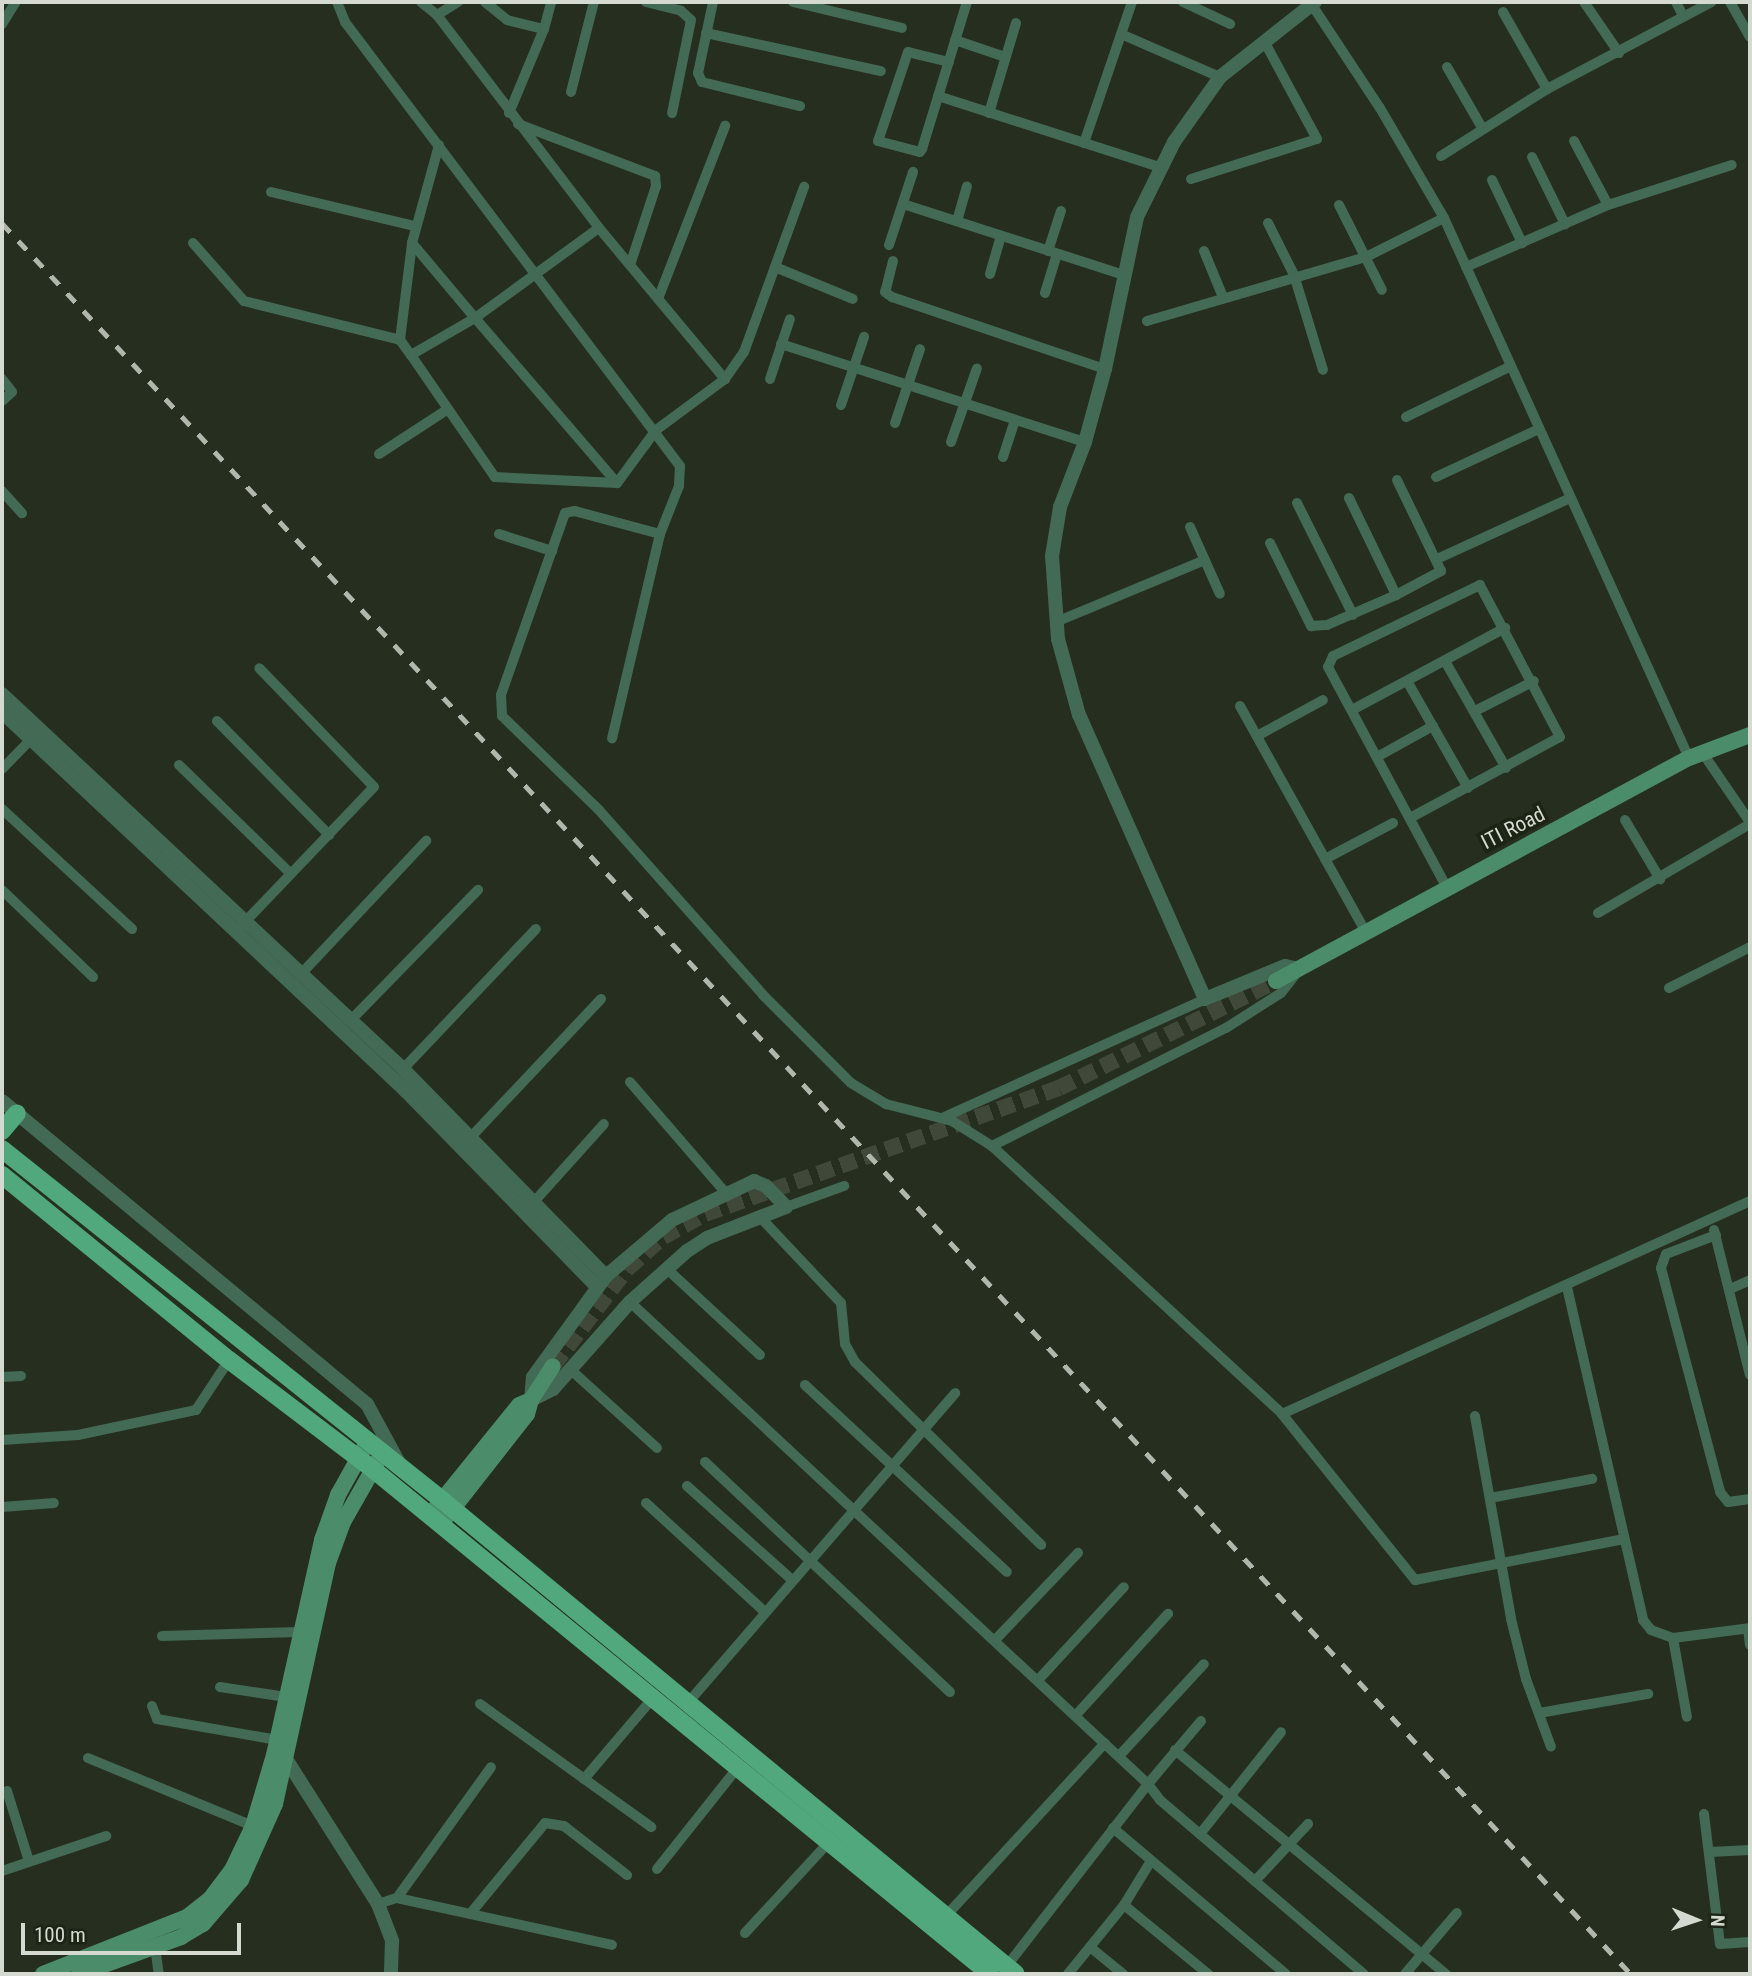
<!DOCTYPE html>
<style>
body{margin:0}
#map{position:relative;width:1752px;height:1976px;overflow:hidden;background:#262e1f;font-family:"Roboto Condensed",sans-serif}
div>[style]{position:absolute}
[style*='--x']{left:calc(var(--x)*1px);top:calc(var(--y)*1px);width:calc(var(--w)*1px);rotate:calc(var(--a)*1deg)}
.secondary-tunnel>*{height:16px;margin-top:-8px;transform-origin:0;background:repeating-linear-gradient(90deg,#40483a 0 16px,transparent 0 24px)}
.minor>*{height:10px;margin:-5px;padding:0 5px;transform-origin:5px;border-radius:5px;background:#426a54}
.tertiary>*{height:14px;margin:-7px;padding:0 7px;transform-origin:7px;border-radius:7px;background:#426a54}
.secondary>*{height:16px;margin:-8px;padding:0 8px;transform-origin:8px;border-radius:8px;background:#4b8d6a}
.primary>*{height:18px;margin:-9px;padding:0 9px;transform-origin:9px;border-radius:9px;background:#50a87c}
.rail>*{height:4.5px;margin-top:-2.25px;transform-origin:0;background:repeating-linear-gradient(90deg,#b1b7ac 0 12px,transparent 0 24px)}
span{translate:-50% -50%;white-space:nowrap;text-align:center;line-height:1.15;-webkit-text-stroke:7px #1c2415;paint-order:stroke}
.street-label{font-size:21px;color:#d5dad0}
.frame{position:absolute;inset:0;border:4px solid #d5dad0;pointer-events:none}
.north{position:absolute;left:1661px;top:1885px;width:70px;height:70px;-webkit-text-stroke:5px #1c2415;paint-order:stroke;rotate:92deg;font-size:19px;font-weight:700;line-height:28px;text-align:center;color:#d5dad0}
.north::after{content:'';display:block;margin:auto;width:24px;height:32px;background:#d5dad0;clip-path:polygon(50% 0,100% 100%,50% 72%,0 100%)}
.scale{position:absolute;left:21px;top:1923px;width:220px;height:32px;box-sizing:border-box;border:4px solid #d5dad0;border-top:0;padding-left:9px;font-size:21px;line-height:24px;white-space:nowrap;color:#d5dad0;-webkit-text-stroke:5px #1c2415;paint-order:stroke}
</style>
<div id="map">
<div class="secondary-tunnel">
<i style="--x:553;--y:1366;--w:122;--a:-52.7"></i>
<i style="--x:627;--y:1269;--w:48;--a:-41.6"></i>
<i style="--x:663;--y:1237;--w:48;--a:-28.7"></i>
<i style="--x:705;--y:1214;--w:376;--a:-19.6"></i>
<i style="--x:1059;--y:1088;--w:242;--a:-26.2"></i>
</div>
<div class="minor">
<i style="--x:337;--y:2;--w:22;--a:68"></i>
<i style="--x:345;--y:22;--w:556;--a:52.97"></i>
<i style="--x:680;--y:466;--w:20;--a:93"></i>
<i style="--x:679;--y:486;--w:52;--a:111.6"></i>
<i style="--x:660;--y:534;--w:210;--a:103.2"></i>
<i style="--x:421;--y:2;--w:21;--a:39"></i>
<i style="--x:437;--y:15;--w:268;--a:52.7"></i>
<i style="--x:599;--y:228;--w:197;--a:50.2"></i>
<i style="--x:725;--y:379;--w:86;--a:143.5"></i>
<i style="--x:656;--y:430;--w:66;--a:126.3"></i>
<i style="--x:617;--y:483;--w:218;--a:-130.7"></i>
<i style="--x:475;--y:318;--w:74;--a:150"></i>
<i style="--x:411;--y:355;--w:148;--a:55.5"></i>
<i style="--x:495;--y:477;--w:122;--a:2.8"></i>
<i style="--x:485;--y:2;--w:28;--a:39"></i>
<i style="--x:507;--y:20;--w:38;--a:14"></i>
<i style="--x:646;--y:2;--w:36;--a:14"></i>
<i style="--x:681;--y:11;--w:13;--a:42"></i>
<i style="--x:691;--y:20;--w:95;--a:101.5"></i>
<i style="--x:713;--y:2;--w:73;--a:101.9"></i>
<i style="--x:698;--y:73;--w:10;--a:66"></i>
<i style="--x:702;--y:82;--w:101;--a:13.8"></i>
<i style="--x:793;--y:2;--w:112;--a:13.4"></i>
<i style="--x:1183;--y:2;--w:52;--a:25.1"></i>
<i style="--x:1584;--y:2;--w:62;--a:55.5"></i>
<i style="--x:1676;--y:2;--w:16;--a:63"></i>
<i style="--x:1730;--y:2;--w:40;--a:60.3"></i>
<i style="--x:1312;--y:5;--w:123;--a:56.6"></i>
<i style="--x:1380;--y:108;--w:127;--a:59.8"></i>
<i style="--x:1444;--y:218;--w:593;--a:65.6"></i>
<i style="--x:1503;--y:12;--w:89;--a:60.3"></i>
<i style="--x:437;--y:15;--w:25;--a:-32"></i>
<i style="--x:2;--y:24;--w:26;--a:-58"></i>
<i style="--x:706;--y:33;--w:179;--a:12.3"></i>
<i style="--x:1121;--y:34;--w:108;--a:23.5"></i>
<i style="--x:955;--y:40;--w:53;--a:18.8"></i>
<i style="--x:949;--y:62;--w:42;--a:-166.3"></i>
<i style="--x:908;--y:52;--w:94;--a:108.6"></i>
<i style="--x:878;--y:141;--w:43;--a:14.7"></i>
<i style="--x:920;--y:152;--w:4;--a:-56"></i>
<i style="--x:922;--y:149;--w:154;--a:-73"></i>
<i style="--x:1447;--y:67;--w:68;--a:60"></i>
<i style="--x:571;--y:92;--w:93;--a:-75.7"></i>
<i style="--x:938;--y:96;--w:235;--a:17.8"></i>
<i style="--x:509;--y:113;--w:91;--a:-67.4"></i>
<i style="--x:544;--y:29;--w:28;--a:-75"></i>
<i style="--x:989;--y:113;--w:94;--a:-73.3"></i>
<i style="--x:518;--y:124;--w:147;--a:20.8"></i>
<i style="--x:655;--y:176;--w:10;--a:84"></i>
<i style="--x:656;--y:186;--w:83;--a:108.2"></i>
<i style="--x:1574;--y:141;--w:72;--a:62"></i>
<i style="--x:1084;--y:143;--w:149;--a:-71.2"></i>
<i style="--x:439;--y:145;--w:102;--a:105.4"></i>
<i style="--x:412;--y:243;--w:98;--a:50"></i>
<i style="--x:475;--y:318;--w:153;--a:-36"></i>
<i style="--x:1441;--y:156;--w:125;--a:-32.3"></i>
<i style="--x:1547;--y:89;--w:186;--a:-27.9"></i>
<i style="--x:1532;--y:157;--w:75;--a:63.8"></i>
<i style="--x:1191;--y:179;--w:132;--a:-17.6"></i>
<i style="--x:1317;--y:139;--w:111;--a:-118.4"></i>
<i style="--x:1492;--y:180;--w:70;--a:64.5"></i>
<i style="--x:271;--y:192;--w:148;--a:13.3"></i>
<i style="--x:903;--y:204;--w:232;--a:17.8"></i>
<i style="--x:1339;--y:205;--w:95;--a:63.2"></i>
<i style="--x:957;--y:221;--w:36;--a:-74"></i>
<i style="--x:1268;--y:223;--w:58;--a:63.4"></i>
<i style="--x:1294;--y:275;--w:99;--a:73"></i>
<i style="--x:193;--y:243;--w:77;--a:48.7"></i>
<i style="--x:244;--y:301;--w:161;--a:14"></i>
<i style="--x:400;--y:340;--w:19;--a:54"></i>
<i style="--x:889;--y:245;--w:77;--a:-71.8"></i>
<i style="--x:1048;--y:251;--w:42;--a:-72"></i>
<i style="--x:1204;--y:251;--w:50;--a:67.6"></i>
<i style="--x:893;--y:261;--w:32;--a:104"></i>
<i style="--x:885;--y:292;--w:9;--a:36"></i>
<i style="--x:892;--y:297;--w:225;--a:18.7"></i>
<i style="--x:775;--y:267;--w:84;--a:22.3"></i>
<i style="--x:1466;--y:267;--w:155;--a:-23.6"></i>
<i style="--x:1608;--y:205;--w:130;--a:-17.9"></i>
<i style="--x:990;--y:274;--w:40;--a:-74"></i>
<i style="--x:1045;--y:293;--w:41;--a:-72.9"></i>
<i style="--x:658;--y:299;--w:186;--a:-68.8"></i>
<i style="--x:1147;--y:321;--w:228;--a:-16.3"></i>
<i style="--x:1366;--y:257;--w:87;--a:-26.6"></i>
<i style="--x:400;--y:340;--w:98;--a:-82.9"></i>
<i style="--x:781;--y:344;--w:319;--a:17.9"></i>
<i style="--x:2;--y:379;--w:16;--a:52"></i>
<i style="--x:12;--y:392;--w:13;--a:138"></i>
<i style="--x:725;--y:379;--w:33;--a:-55"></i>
<i style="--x:744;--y:352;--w:176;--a:-70"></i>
<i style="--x:770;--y:379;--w:63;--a:-71.6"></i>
<i style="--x:841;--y:405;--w:72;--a:-71.3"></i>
<i style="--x:1406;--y:417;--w:114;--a:-25.9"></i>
<i style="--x:895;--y:423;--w:78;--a:-71.3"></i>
<i style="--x:951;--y:442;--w:78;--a:-70.6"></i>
<i style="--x:379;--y:454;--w:82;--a:-33.1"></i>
<i style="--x:1003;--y:457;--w:39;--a:-72"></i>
<i style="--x:1436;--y:477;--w:114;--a:-25"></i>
<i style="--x:2;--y:491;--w:30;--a:48"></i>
<i style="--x:1349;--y:498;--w:108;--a:64.1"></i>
<i style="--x:1297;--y:503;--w:125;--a:63.4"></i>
<i style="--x:1190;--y:527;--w:73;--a:65.9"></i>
<i style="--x:499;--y:534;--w:56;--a:17.8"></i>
<i style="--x:660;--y:534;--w:88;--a:-164.9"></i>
<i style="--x:575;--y:511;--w:10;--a:169"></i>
<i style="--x:565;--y:513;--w:193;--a:109.4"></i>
<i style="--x:501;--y:695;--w:21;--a:87"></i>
<i style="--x:502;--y:716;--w:135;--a:44.1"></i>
<i style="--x:599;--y:810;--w:247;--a:48.4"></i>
<i style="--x:763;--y:995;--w:124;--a:45"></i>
<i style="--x:851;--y:1083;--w:41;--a:31"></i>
<i style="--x:886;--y:1104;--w:68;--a:14.4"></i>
<i style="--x:952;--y:1121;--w:47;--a:32"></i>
<i style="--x:992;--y:1146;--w:395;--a:42.7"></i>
<i style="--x:1282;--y:1414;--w:514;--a:-24.47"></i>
<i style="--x:1270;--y:543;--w:93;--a:63.7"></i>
<i style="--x:1311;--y:626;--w:16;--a:-4"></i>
<i style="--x:1327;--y:625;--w:75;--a:-23.5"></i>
<i style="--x:1396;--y:595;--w:51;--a:-28.1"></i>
<i style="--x:1441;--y:571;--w:101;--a:-115.8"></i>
<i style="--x:1437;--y:559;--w:146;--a:-24.6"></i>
<i style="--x:1056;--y:622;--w:161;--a:-22.6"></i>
<i style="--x:1445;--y:661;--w:123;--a:60.3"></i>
<i style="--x:1407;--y:681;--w:123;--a:60.3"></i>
<i style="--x:1240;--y:706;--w:257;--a:60.9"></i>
<i style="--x:1352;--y:710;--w:174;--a:-28.2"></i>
<i style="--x:1475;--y:711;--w:66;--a:-27"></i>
<i style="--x:217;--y:721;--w:160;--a:45.5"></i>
<i style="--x:1257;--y:736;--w:75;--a:-28.6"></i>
<i style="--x:1702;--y:752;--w:85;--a:55.6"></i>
<i style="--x:1377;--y:757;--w:64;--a:-29"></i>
<i style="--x:179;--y:765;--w:156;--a:44.2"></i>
<i style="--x:2;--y:769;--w:49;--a:-45.8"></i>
<i style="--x:2;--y:809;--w:177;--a:42.7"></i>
<i style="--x:1410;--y:818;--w:170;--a:-28.4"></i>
<i style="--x:1560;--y:737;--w:172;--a:-117.8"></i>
<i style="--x:1480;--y:585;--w:163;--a:154.2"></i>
<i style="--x:1333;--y:656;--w:12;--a:114"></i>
<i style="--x:1328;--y:667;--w:249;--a:61.7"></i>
<i style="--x:1625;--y:820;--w:69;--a:59.3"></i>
<i style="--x:1325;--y:859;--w:77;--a:-27.9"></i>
<i style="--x:2;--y:890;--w:126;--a:43.7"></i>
<i style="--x:1598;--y:913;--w:176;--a:-30.4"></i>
<i style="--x:241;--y:926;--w:192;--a:-46.3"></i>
<i style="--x:374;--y:787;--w:165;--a:-134"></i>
<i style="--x:301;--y:974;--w:183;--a:-46.8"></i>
<i style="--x:1669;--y:988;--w:91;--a:-26.8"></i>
<i style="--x:351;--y:1020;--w:182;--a:-45.7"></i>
<i style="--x:403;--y:1069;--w:193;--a:-46.5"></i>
<i style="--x:630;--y:1082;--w:145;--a:49.2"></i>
<i style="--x:942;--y:1118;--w:289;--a:-24.3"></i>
<i style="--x:470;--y:1138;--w:191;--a:-46.7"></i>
<i style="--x:992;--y:1146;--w:262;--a:-26.8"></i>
<i style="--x:1226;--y:1028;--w:65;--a:-32.5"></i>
<i style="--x:1281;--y:993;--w:24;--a:-52"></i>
<i style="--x:533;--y:1203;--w:106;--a:-48.1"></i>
<i style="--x:786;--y:1207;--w:62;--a:-19.9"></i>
<i style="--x:760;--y:1217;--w:118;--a:46.7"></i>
<i style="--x:841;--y:1303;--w:41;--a:84.4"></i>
<i style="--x:845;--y:1344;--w:21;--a:61"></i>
<i style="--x:855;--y:1362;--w:261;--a:44.5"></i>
<i style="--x:1714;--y:1230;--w:149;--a:76.1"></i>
<i style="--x:1716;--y:1235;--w:53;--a:159.2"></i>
<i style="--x:1666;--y:1254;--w:15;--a:110"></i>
<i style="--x:1661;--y:1268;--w:232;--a:75.2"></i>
<i style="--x:1720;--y:1492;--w:13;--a:51"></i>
<i style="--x:1728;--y:1502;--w:22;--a:-8"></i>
<i style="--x:666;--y:1268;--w:128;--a:42.8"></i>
<i style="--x:1567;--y:1287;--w:342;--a:77.1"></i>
<i style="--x:1643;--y:1620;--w:13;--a:51"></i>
<i style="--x:1651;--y:1630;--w:23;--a:20"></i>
<i style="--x:1673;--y:1638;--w:78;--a:-7.4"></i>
<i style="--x:1730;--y:1289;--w:22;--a:-24"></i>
<i style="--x:630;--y:1302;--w:708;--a:42.94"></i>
<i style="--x:1148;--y:1784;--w:230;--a:127.8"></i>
<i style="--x:571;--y:1370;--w:116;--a:42.2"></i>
<i style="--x:2;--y:1377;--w:19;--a:-3"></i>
<i style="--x:805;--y:1385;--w:275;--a:42.8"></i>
<i style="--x:1282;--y:1414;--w:213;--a:51.3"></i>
<i style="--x:1415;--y:1580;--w:213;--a:-11.1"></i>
<i style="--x:1475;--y:1416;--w:206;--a:79.9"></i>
<i style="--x:1511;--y:1619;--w:62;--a:76"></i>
<i style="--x:1526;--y:1679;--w:72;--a:69.8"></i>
<i style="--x:2;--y:1440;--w:76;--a:-3.8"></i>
<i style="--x:78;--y:1435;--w:121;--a:-12"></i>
<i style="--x:196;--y:1410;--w:60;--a:-56.6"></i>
<i style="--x:705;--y:1462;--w:336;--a:43.2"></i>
<i style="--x:687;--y:1486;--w:141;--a:41.8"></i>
<i style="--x:1490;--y:1498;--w:104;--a:-10.6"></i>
<i style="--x:646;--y:1503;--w:161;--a:42.5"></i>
<i style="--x:2;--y:1507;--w:52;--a:-4.4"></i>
<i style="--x:1748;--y:1629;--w:16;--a:83"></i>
<i style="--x:162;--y:1636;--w:138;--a:-1.7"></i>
<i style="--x:1673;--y:1638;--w:80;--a:80"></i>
<i style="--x:996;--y:1639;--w:119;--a:-46.4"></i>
<i style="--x:1039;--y:1679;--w:125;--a:-47.3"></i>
<i style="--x:220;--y:1687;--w:67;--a:8.6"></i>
<i style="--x:480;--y:1704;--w:211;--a:35.7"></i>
<i style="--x:686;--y:1705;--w:412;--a:-49.2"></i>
<i style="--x:152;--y:1706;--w:14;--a:69"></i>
<i style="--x:157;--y:1719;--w:122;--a:9.9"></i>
<i style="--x:1539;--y:1713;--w:111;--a:-9.9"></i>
<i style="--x:1076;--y:1715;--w:137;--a:-47.7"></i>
<i style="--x:1201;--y:1721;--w:82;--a:130.1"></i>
<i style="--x:1148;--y:1784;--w:20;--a:53"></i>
<i style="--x:1160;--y:1800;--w:268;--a:40.5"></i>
<i style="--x:1175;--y:1750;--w:352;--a:39.6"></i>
<i style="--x:1119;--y:1756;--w:125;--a:-47.3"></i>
<i style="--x:88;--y:1758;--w:178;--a:22.4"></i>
<i style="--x:584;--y:1779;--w:106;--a:-49.6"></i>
<i style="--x:7;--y:1791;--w:73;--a:72.6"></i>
<i style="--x:1704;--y:1814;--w:131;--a:83"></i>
<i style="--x:1720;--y:1944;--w:30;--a:-4"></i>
<i style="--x:1113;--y:1828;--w:226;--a:40.2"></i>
<i style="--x:1200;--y:1834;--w:130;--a:-51.5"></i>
<i style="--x:1710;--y:1852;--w:40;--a:-2.9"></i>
<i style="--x:657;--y:1869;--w:130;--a:-51.5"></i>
<i style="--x:2;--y:1871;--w:110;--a:-18.6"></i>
<i style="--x:1255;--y:1881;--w:78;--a:-47.1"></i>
<i style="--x:397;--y:1898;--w:161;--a:-54.3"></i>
<i style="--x:378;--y:1904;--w:20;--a:-18"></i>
<i style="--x:397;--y:1898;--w:220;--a:12.3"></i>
<i style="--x:1124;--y:1905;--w:109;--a:39.4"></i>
<i style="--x:470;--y:1914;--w:118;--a:-50.5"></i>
<i style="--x:545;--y:1823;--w:19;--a:9"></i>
<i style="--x:564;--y:1826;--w:80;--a:37.9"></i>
<i style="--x:945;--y:1917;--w:236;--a:-47.4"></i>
<i style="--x:745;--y:1933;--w:124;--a:-47.3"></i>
<i style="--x:155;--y:1947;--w:27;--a:82"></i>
<i style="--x:1090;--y:1947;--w:43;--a:39.3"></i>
<i style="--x:1068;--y:1974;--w:89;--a:-50.9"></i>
<i style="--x:1124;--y:1905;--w:52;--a:-58.5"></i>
<i style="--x:1405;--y:1974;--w:80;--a:-49.6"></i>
</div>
<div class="tertiary">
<i style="--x:2;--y:694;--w:549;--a:43.08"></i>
<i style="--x:403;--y:1069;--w:290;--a:45.6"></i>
<i style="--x:2;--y:712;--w:553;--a:43.17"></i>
<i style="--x:405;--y:1090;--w:275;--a:45.7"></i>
<i style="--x:1300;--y:969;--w:15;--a:-169"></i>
<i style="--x:1285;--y:966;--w:87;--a:157.6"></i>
<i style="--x:1205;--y:999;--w:311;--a:-113.9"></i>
<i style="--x:1079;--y:715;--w:79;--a:-105.4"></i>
<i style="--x:1058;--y:639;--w:83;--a:-94.1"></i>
<i style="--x:1052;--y:556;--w:50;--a:-80.7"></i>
<i style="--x:1060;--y:507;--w:70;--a:-69"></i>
<i style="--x:1085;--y:442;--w:76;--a:-74.7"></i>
<i style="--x:1105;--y:369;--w:155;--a:-78.1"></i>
<i style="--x:1137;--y:217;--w:84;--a:-63.7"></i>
<i style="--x:1174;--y:142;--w:80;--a:-54.7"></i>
<i style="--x:1220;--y:77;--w:121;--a:-38.3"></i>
<i style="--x:2;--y:1101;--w:474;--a:39.7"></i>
<i style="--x:367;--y:1404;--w:69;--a:61.6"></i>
<i style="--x:754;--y:1181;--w:13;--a:23"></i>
<i style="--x:766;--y:1186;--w:29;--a:46"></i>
<i style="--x:786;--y:1207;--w:85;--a:158.6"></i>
<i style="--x:707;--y:1238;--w:24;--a:147"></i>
<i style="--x:687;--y:1251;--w:76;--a:138.2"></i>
<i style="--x:630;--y:1302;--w:116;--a:131.5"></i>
<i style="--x:553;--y:1389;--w:25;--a:153"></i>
<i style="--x:531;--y:1400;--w:23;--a:-85"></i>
<i style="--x:533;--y:1377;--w:125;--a:-54.1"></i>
<i style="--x:606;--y:1276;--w:87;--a:-40.3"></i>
<i style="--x:672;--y:1220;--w:91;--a:-25.4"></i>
<i style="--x:277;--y:1756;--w:9;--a:18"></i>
<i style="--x:286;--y:1759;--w:172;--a:57.6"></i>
<i style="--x:378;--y:1904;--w:40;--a:69"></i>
<i style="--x:392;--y:1941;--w:33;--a:92"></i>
</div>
<div class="secondary">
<i style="--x:1276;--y:981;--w:469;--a:-28.4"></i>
<i style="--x:1689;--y:758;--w:65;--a:-20.7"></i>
<i style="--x:430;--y:1515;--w:141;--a:-51"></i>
<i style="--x:519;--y:1405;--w:13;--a:-23"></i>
<i style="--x:440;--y:1525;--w:141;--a:-51.9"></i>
<i style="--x:527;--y:1414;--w:15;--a:-74"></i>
<i style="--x:531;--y:1400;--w:40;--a:-57.1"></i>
<i style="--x:43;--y:1974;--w:155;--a:-21.6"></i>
<i style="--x:187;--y:1917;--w:29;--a:-38"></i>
<i style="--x:210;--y:1899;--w:39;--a:-53"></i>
<i style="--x:233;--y:1868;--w:47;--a:-64.5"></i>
<i style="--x:253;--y:1826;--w:74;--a:-73.5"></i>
<i style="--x:274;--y:1755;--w:220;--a:-77.4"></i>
<i style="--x:322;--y:1540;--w:48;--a:-70.4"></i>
<i style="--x:338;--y:1495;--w:54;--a:-61"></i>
<i style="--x:79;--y:1974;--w:109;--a:-19.9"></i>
<i style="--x:181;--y:1937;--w:26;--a:-31"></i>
<i style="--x:203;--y:1924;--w:58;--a:-49.2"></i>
<i style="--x:241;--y:1880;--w:83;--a:-65.9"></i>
<i style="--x:275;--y:1804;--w:247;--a:-77.6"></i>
<i style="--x:328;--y:1563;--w:44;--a:-69.9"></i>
<i style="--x:343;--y:1522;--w:81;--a:-60.3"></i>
</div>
<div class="primary">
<i style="--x:2;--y:1131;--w:23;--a:-50"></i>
<i style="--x:2;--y:1149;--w:563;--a:38.58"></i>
<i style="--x:442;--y:1500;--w:744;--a:39.55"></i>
<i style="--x:2;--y:1175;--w:293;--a:39.2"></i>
<i style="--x:229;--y:1360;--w:182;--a:37.2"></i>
<i style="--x:374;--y:1470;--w:796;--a:39.29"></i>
</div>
<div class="rail">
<i style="--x:2;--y:223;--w:2392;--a:47.07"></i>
</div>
<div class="street-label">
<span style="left:1513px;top:828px;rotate:-27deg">ITI Road</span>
</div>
<div class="frame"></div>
<div class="north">N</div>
<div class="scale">100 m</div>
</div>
